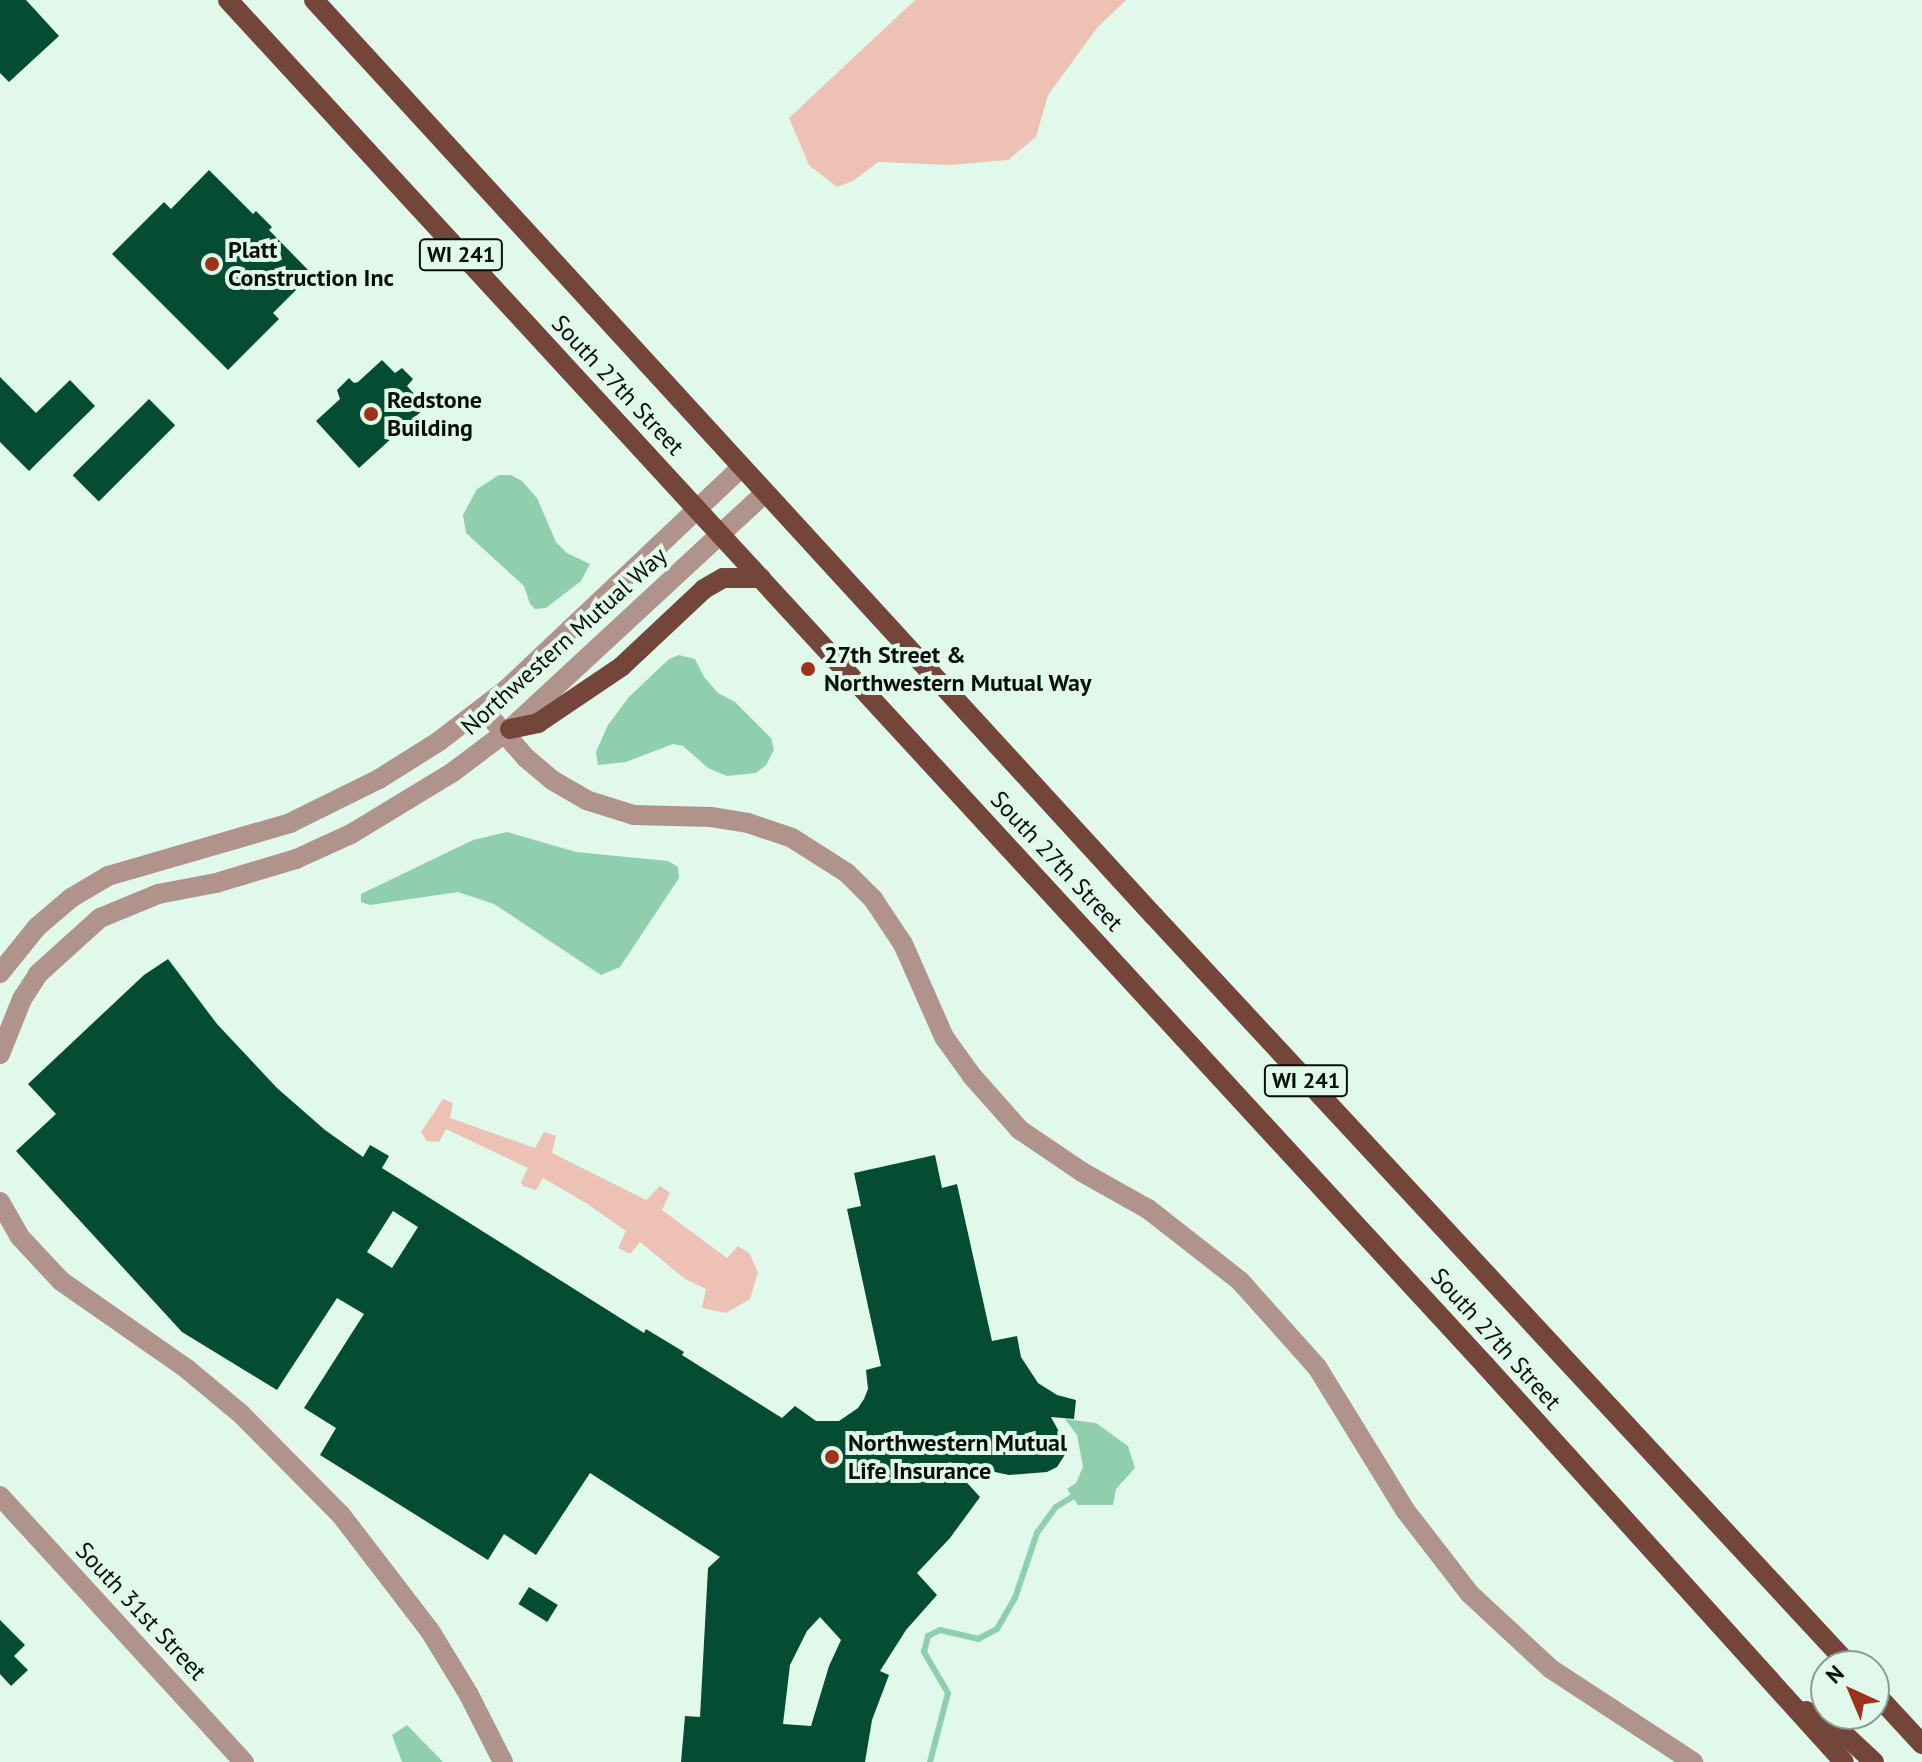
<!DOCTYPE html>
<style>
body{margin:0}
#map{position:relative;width:1922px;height:1762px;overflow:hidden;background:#e0f9eb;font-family:"PT Sans",sans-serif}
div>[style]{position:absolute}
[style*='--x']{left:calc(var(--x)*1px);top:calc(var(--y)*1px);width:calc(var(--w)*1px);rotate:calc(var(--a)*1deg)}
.green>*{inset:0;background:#eec1b5}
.water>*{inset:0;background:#8fcfad}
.stream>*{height:6px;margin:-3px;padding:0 3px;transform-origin:3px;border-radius:3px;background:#8fcfad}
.building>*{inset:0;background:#044d32;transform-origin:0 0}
.street>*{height:20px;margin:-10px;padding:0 10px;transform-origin:10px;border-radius:10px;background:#b0938b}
.primary>*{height:20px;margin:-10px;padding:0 10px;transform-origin:10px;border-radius:10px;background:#744539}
.dots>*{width:22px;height:22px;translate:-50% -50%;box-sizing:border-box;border:4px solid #e0f9eb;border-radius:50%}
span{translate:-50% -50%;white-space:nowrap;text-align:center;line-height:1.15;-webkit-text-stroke:8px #e0f9eb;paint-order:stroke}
.shield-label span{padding:2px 6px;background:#e0f9eb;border:2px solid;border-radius:6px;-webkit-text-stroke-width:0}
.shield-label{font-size:22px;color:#070f0b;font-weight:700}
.poi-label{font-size:24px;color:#070f0b;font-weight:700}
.left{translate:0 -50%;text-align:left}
.street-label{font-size:24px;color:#070f0b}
.north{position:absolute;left:1810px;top:1650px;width:80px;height:80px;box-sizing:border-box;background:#e0f9eb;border:2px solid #899b91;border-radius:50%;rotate:316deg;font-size:22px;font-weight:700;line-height:32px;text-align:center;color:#070f0b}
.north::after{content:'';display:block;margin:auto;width:28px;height:36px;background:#9d341a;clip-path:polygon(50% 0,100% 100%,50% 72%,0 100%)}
</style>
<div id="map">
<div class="green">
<i style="clip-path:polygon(915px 0,1126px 0,1097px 28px,1048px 95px,1036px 137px,1008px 160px,950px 165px,878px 162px,853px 181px,837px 187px,809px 165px,789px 118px)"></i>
<i style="clip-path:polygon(443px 1099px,453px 1103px,450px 1118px,535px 1148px,544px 1132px,556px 1136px,552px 1153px,646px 1200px,660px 1186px,670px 1193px,662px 1210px,727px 1258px,738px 1246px,749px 1253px,758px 1272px,750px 1299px,726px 1313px,702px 1308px,706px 1289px,685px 1279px,640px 1242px,630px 1254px,618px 1248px,626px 1231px,586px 1203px,543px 1178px,536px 1190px,523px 1186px,521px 1182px,528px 1168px,446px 1129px,439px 1142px,427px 1141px,421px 1132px)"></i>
</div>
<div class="water">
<i style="clip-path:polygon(499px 475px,511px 475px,522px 481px,537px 498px,556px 542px,567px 553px,590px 564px,581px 581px,546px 608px,535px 609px,530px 604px,524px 586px,466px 533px,463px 515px,477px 489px)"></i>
<i style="clip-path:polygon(679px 655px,695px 659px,704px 677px,718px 693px,735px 702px,771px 738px,774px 750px,766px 765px,756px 773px,727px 776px,708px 768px,683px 746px,673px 744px,626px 762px,598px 765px,596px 752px,608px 725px,629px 697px,669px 659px)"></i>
<i style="clip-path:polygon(507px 832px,576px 852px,668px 861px,678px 867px,679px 878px,620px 967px,601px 975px,494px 904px,458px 892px,370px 905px,361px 902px,361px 894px,473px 840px)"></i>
<i style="clip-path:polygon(1065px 1419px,1096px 1423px,1128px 1446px,1135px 1468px,1116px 1489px,1113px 1505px,1078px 1505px,1067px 1489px,1076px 1483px,1083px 1467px,1077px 1435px)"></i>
<i style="clip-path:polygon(407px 1725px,443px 1762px,402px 1762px,392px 1735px)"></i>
</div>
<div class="stream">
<i style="--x:930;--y:1762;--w:71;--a:-75.4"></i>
<i style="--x:948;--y:1693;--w:48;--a:-120.3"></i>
<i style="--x:924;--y:1652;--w:16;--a:-76"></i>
<i style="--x:928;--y:1636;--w:13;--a:-27"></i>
<i style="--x:940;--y:1630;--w:39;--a:13"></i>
<i style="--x:978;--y:1639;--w:21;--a:-28"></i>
<i style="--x:997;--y:1629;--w:36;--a:-60"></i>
<i style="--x:1015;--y:1598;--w:69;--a:-71.3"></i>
<i style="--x:1037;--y:1533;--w:32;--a:-54"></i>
<i style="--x:1056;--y:1507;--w:19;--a:-32"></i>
</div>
<div class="building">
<i style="clip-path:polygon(0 0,26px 0,59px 36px,9px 82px,0 73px)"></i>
<i style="clip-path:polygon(209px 170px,253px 214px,256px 211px,272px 227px,269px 230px,312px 274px,273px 313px,279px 319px,228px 370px,112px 254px,164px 202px,171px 209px)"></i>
<i style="clip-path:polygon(382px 360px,395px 373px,402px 368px,413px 379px,407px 386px,426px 407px,359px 468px,316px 421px,340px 399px,337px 390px,349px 378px,354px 383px,358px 382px)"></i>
<i style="clip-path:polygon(0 377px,36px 413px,70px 380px,95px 406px,29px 471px,0 442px)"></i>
<i style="left:149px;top:399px;width:37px;height:108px;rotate:45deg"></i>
<i style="clip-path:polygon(evenodd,168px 959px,217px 1024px,277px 1088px,325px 1130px,363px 1157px,370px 1145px,377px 1149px,389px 1156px,382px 1168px,644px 1333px,646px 1329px,684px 1352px,682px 1355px,782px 1418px,795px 1406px,816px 1421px,839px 1421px,858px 1408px,864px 1399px,868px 1389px,866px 1370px,881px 1366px,847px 1209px,861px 1206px,854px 1173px,935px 1155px,942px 1188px,957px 1184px,992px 1341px,1017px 1336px,1021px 1357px,1038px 1383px,1057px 1395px,1076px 1400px,1074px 1419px,1051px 1417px,1064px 1441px,1066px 1453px,1057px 1467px,1047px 1472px,1009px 1475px,948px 1462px,980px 1497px,950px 1538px,917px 1573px,937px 1595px,906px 1630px,880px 1671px,889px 1675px,872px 1720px,865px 1762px,681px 1762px,685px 1716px,700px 1717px,708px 1568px,720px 1557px,590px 1473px,536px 1555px,504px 1534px,488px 1560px,320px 1455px,336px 1428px,304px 1408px,364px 1314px,337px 1298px,277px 1390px,182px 1332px,16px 1151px,56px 1114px,28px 1084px,144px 975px,168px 959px,393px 1211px,418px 1227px,392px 1268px,367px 1252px,393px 1211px,168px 959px,820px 1617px,841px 1640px,829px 1666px,811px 1726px,783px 1724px,790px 1665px,807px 1631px,820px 1617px)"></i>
<i style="left:529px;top:1587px;width:34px;height:20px;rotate:32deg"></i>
<i style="clip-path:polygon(0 1620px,25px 1645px,14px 1656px,28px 1670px,11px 1686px,0 1674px)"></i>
</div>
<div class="street">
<i style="--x:483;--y:709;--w:65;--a:48.7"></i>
<i style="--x:526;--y:758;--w:34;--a:40"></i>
<i style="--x:552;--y:780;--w:39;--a:30"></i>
<i style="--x:586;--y:800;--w:50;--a:17.4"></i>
<i style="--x:634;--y:815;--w:77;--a:1.5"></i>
<i style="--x:711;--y:817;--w:37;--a:9"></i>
<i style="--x:748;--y:823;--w:46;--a:18.8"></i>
<i style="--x:792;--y:838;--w:65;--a:32.5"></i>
<i style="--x:847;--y:873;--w:37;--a:45"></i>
<i style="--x:873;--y:899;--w:54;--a:56.3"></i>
<i style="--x:903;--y:944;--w:102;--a:66.2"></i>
<i style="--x:944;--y:1037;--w:48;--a:54.3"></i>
<i style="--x:972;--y:1076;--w:72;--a:48.4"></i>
<i style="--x:1020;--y:1130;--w:75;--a:34.1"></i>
<i style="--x:1082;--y:1172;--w:76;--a:29.3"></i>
<i style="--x:1148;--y:1209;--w:117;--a:38"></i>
<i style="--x:1240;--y:1281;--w:115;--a:48.2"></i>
<i style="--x:1317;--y:1367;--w:168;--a:58.4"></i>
<i style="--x:1405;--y:1510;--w:106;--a:52.3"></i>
<i style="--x:1470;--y:1594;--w:110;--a:42.8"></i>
<i style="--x:1551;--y:1669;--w:170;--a:33.2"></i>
<i style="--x:0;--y:973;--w:59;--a:-51.2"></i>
<i style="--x:37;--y:927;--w:45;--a:-40.5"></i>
<i style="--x:71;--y:898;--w:43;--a:-30.7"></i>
<i style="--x:108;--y:876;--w:190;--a:-16.2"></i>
<i style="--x:290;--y:823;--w:99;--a:-26.3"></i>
<i style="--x:379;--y:779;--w:70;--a:-32.1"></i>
<i style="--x:438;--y:742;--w:88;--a:-37.6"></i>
<i style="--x:508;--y:688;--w:322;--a:-43.4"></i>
<i style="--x:0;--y:1054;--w:59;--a:-68.2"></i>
<i style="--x:22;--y:999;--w:30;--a:-57"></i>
<i style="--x:38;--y:974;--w:84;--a:-42.1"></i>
<i style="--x:100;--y:918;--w:63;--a:-22.5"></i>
<i style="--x:158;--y:894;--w:59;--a:-10.7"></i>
<i style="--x:216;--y:883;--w:84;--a:-16.7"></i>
<i style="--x:296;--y:859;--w:60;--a:-24.4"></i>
<i style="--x:351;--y:834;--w:119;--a:-31.3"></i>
<i style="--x:453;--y:772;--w:71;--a:-37"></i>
<i style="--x:510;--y:729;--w:347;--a:-42.8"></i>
<i style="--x:0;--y:1202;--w:40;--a:60.3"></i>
<i style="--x:20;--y:1237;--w:60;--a:47"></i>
<i style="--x:61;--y:1281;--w:154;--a:34.9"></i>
<i style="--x:187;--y:1369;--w:70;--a:39.8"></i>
<i style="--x:241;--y:1414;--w:142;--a:45.3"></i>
<i style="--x:341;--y:1515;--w:146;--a:52.5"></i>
<i style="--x:430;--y:1631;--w:75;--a:58.6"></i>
<i style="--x:469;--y:1695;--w:75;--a:63.1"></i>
<i style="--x:0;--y:1496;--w:361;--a:47.5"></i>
</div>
<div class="primary">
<i style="--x:228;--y:0;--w:1856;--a:47.36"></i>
<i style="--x:1485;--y:1365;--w:535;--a:47.88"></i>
<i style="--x:314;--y:0;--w:1243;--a:47.48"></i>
<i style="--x:1154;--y:916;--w:1023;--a:47.14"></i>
<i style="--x:510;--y:729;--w:29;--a:-12"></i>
<i style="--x:538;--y:723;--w:100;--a:-34"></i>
<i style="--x:621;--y:667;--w:114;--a:-43.2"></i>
<i style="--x:704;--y:589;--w:22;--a:-30"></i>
<i style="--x:723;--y:578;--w:38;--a:0"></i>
<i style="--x:1874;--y:1692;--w:71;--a:47.3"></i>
<i style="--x:1806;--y:1711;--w:44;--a:31.2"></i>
<i style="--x:1844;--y:1734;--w:41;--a:43"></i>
</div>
<div class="dots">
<i style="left:212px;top:264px;background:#9d341a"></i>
<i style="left:371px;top:414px;background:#9d341a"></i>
<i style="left:808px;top:669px;background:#9d341a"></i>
<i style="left:832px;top:1457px;background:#9d341a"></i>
</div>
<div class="shield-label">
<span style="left:461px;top:255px">WI 241</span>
<span style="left:1306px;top:1081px">WI 241</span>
</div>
<div class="poi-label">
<span class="left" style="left:228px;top:264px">Platt<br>Construction Inc</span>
<span class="left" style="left:387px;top:414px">Redstone<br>Building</span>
<span class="left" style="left:824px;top:669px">27th Street &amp;<br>Northwestern Mutual Way</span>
<span class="left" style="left:848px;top:1457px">Northwestern Mutual<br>Life Insurance</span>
</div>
<div class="street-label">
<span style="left:618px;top:385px;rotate:47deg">South 27th Street</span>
<span style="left:564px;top:641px;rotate:-42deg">Northwestern Mutual Way</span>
<span style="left:1057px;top:861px;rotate:47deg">South 27th Street</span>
<span style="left:1496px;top:1339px;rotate:48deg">South 27th Street</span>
<span style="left:141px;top:1611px;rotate:47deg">South 31st Street</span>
</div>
<div class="north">N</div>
</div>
